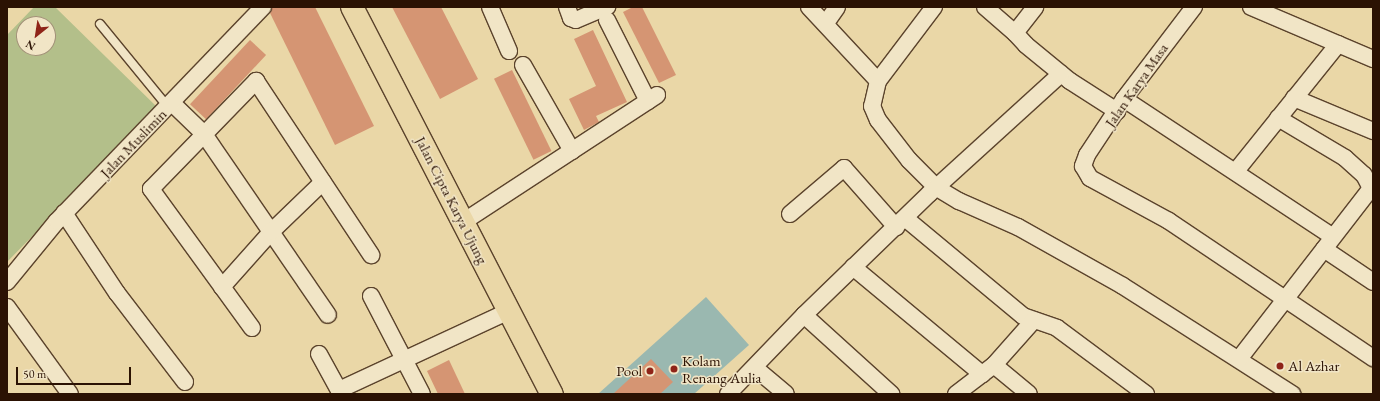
<!DOCTYPE html>
<style>
body{margin:0}
#map{position:relative;width:1380px;height:401px;overflow:hidden;background:#ead7a7;font-family:"EB Garamond",serif}
div>[style]{position:absolute}
[style*='--x']{left:calc(var(--x)*1px);top:calc(var(--y)*1px);width:calc(var(--w)*1px);rotate:calc(var(--a)*1deg)}
.green>*{inset:0;background:#b3bf8a}
.water>*{inset:0;background:#9ab8b0}
.building>*{inset:0;background:#d59573;transform-origin:0 0}
.roads{filter:drop-shadow(1px 0 #5b432c) drop-shadow(-1px 0 #5b432c) drop-shadow(0 1px #5b432c) drop-shadow(0 -1px #5b432c)}
.lane>*{height:8px;margin:-4px;padding:0 4px;transform-origin:4px;border-radius:4px;background:#f1e5c6}
.street>*{height:16px;margin:-8px;padding:0 8px;transform-origin:8px;border-radius:8px;background:#f1e5c6}
.primary>*{height:22px;margin:-11px;padding:0 11px;transform-origin:11px;border-radius:11px;background:#ead7a7}
.dots>*{width:11px;height:11px;translate:-50% -50%;box-sizing:border-box;border:2px solid #f1e5c6;border-radius:50%}
span{translate:-50% -50%;white-space:nowrap;text-align:center;line-height:1.15;-webkit-text-stroke:3px #f1e5c6;paint-order:stroke}
.street-label{font-size:15px;color:#2b1203}
.poi-label{font-size:15px;color:#2b1203}
.left{translate:0 -50%;text-align:left}
.right{translate:-100% -50%;text-align:right}
.frame{position:absolute;inset:0;border:8px solid #2b1203;pointer-events:none}
.north{position:absolute;left:16px;top:16px;width:40px;height:40px;box-sizing:border-box;background:#f1e5c6;border:1px solid #a29178;border-radius:50%;rotate:210deg;font-size:11px;font-weight:700;line-height:16px;text-align:center;color:#2b1203}
.north::after{content:'';display:block;margin:auto;width:14px;height:18px;background:#8f2418;clip-path:polygon(50% 0,100% 100%,50% 72%,0 100%)}
.scale{position:absolute;left:16px;top:367px;width:115px;height:18px;box-sizing:border-box;border:2px solid #2b1203;border-top:0;padding-left:5px;font-size:12px;line-height:14px;white-space:nowrap;color:#2b1203;-webkit-text-stroke:3px #f1e5c6;paint-order:stroke}
</style>
<div id="map">
<div class="green">
<i style="clip-path:polygon(evenodd,34px 7px,55px 7px,158px 108px,7px 262px,7px 35px,34px 7px,24px 24px,48px 24px,48px 48px,24px 48px,24px 24px)"></i>
</div>
<div class="water">
<i style="clip-path:polygon(706px 297px,749px 345px,694px 394px,598px 394px)"></i>
</div>
<div class="building">
<i style="clip-path:polygon(272px 7px,315px 7px,374px 126px,335px 145px,270px 13px)"></i>
<i style="clip-path:polygon(392px 7px,441px 7px,478px 79px,440px 99px)"></i>
<i style="clip-path:polygon(633px 7px,642px 7px,676px 75px,659px 83px,623px 12px)"></i>
<i style="clip-path:polygon(593px 30px,627px 102px,596px 116px,599px 122px,584px 130px,569px 99px,596px 86px,574px 39px)"></i>
<i style="left:250px;top:40px;width:22px;height:88px;rotate:43deg"></i>
<i style="left:512px;top:70px;width:90px;height:20px;rotate:64deg"></i>
<i style="clip-path:polygon(651px 359px,673px 382px,660px 394px,613px 394px)"></i>
<i style="clip-path:polygon(449px 360px,465px 394px,438px 394px,427px 371px)"></i>
</div>
<div class="roads">
<div class="lane">
<i style="--x:100;--y:24;--w:107;--a:50.7"></i>
</div>
<div class="street">
<i style="--x:490;--y:7;--w:48;--a:66.6"></i>
<i style="--x:567;--y:7;--w:12;--a:70"></i>
<i style="--x:571;--y:18;--w:5;--a:22"></i>
<i style="--x:576;--y:20;--w:34;--a:-23"></i>
<i style="--x:809;--y:7;--w:101;--a:47"></i>
<i style="--x:934;--y:7;--w:93;--a:127.1"></i>
<i style="--x:878;--y:81;--w:26;--a:103"></i>
<i style="--x:872;--y:106;--w:15;--a:67"></i>
<i style="--x:878;--y:120;--w:51;--a:52.2"></i>
<i style="--x:909;--y:160;--w:40;--a:45"></i>
<i style="--x:937;--y:188;--w:26;--a:31"></i>
<i style="--x:959;--y:201;--w:64;--a:23.8"></i>
<i style="--x:1018;--y:227;--w:120;--a:29.3"></i>
<i style="--x:1123;--y:286;--w:201;--a:32.6"></i>
<i style="--x:985;--y:7;--w:40;--a:41"></i>
<i style="--x:1015;--y:33;--w:33;--a:-52"></i>
<i style="--x:1194;--y:7;--w:116;--a:127.3"></i>
<i style="--x:1124;--y:99;--w:67;--a:123.5"></i>
<i style="--x:1087;--y:155;--w:12;--a:110"></i>
<i style="--x:1083;--y:166;--w:14;--a:60"></i>
<i style="--x:1090;--y:178;--w:90;--a:28.6"></i>
<i style="--x:1169;--y:221;--w:246;--a:33.9"></i>
<i style="--x:1251;--y:7;--w:133;--a:23.1"></i>
<i style="--x:607;--y:20;--w:91;--a:63.2"></i>
<i style="--x:826;--y:23;--w:19;--a:-55"></i>
<i style="--x:1015;--y:33;--w:16;--a:47"></i>
<i style="--x:1026;--y:45;--w:57;--a:39.3"></i>
<i style="--x:1070;--y:81;--w:56;--a:32.6"></i>
<i style="--x:523;--y:65;--w:99;--a:60.3"></i>
<i style="--x:1294;--y:98;--w:86;--a:22.7"></i>
<i style="--x:1124;--y:99;--w:250;--a:33.4"></i>
<i style="--x:172;--y:103;--w:45;--a:44.1"></i>
<i style="--x:204;--y:134;--w:219;--a:55.6"></i>
<i style="--x:1278;--y:118;--w:78;--a:30.8"></i>
<i style="--x:1345;--y:158;--w:25;--a:42"></i>
<i style="--x:1364;--y:175;--w:15;--a:62"></i>
<i style="--x:1236;--y:171;--w:163;--a:-51.2"></i>
<i style="--x:64;--y:213;--w:96;--a:56.5"></i>
<i style="--x:117;--y:293;--w:112;--a:52.6"></i>
<i style="--x:790;--y:214;--w:71;--a:-40.4"></i>
<i style="--x:844;--y:168;--w:79;--a:48.6"></i>
<i style="--x:905;--y:218;--w:153;--a:39.7"></i>
<i style="--x:1023;--y:316;--w:36;--a:19"></i>
<i style="--x:1057;--y:328;--w:111;--a:36.6"></i>
<i style="--x:463;--y:222;--w:232;--a:-33.2"></i>
<i style="--x:1324;--y:249;--w:59;--a:34"></i>
<i style="--x:853;--y:267;--w:168;--a:39.7"></i>
<i style="--x:7;--y:282;--w:79;--a:-50.7"></i>
<i style="--x:57;--y:221;--w:297;--a:-46.1"></i>
<i style="--x:222;--y:287;--w:74;--a:-48.3"></i>
<i style="--x:271;--y:232;--w:72;--a:-43.9"></i>
<i style="--x:371;--y:296;--w:110;--a:62.5"></i>
<i style="--x:7;--y:307;--w:107;--a:54.1"></i>
<i style="--x:804;--y:315;--w:118;--a:42.2"></i>
<i style="--x:252;--y:328;--w:172;--a:-126"></i>
<i style="--x:151;--y:189;--w:151;--a:-45.8"></i>
<i style="--x:256;--y:81;--w:209;--a:56.5"></i>
<i style="--x:319;--y:354;--w:46;--a:61.2"></i>
<i style="--x:1239;--y:359;--w:216;--a:-52.3"></i>
<i style="--x:1371;--y:188;--w:2;--a:27"></i>
<i style="--x:994;--y:365;--w:45;--a:39.6"></i>
<i style="--x:755;--y:368;--w:40;--a:40"></i>
<i style="--x:339;--y:390;--w:187;--a:-24.9"></i>
<i style="--x:728;--y:394;--w:110;--a:-46.1"></i>
<i style="--x:804;--y:315;--w:175;--a:-44.1"></i>
<i style="--x:930;--y:193;--w:177;--a:-42.3"></i>
<i style="--x:956;--y:394;--w:48;--a:-37.3"></i>
<i style="--x:994;--y:365;--w:60;--a:-48.4"></i>
</div>
<div class="primary">
<i style="--x:352;--y:7;--w:436;--a:62.7"></i>
</div>
</div>
<div class="dots">
<i style="left:1280px;top:366px;background:#8f2418"></i>
<i style="left:674px;top:369px;background:#8f2418"></i>
<i style="left:650px;top:371px;background:#8f2418"></i>
</div>
<div class="street-label">
<span style="left:1136px;top:85px;rotate:-55deg">Jalan Karya Masa</span>
<span style="left:133px;top:143px;rotate:-46deg">Jalan Muslimin</span>
<span style="left:452px;top:200px;rotate:63deg">Jalan Cipta Karya Ujung</span>
</div>
<div class="poi-label">
<span class="left" style="left:682px;top:369px">Kolam<br>Renang Aulia</span>
<span class="left" style="left:1288px;top:366px">Al Azhar</span>
<span class="right" style="left:642px;top:371px">Pool</span>
</div>
<div class="frame"></div>
<div class="north">N</div>
<div class="scale">50 m</div>
</div>
